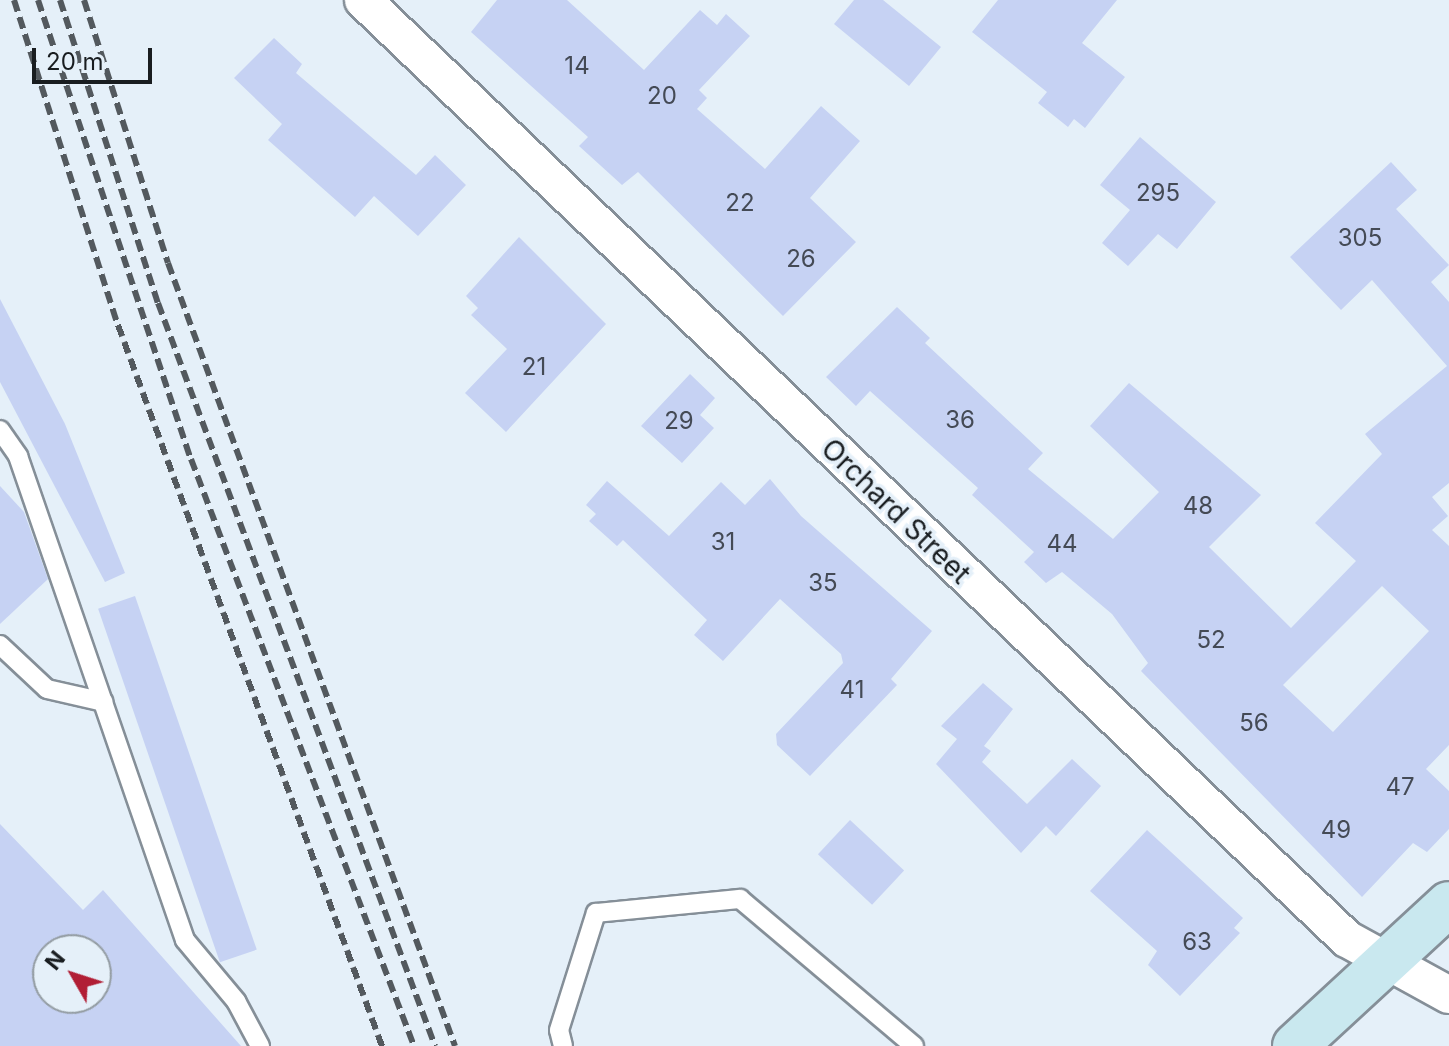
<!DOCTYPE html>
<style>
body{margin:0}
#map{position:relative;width:1449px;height:1046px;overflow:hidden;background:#e5f0f9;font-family:Inter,sans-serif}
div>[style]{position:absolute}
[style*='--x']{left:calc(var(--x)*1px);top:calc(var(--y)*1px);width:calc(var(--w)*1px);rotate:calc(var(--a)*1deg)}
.building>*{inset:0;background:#c6d2f3;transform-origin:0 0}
.roads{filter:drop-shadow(2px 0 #858f98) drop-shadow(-2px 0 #858f98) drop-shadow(0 2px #858f98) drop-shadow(0 -2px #858f98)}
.service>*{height:18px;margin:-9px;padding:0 9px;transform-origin:9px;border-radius:9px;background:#fff}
.minor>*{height:36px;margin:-18px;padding:0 18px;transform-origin:18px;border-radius:18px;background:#fff}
.secondary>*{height:44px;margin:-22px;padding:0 22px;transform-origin:22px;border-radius:22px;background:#c9e8ef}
.rail>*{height:6px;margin-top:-3px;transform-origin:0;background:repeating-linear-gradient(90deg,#53595e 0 12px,transparent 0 18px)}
span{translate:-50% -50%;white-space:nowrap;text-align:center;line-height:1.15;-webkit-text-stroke:7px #e5f0f9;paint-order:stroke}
.number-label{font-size:24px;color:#444a55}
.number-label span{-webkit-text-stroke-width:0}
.street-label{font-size:28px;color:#191d20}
.north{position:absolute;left:32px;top:934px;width:80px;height:80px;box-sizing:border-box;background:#e5f0f9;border:2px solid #939ca2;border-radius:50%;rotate:309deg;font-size:22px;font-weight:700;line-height:32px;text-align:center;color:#191d20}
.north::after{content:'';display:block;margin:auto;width:28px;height:36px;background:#b11e35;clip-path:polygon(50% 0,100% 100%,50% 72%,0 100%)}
.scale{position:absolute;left:32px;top:48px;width:120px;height:36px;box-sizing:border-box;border:4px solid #191d20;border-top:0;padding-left:10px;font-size:24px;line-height:28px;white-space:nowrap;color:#191d20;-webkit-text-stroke:6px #e5f0f9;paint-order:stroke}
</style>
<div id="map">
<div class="building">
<i style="clip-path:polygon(497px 0,567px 0,644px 70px,700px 10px,717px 25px,726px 14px,750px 36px,699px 90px,707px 98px,697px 109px,765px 169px,821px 106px,860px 141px,810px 198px,856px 242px,783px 316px,638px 172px,622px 185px,579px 146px,588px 137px,471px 32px)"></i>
<i style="clip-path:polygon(854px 0,883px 0,941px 47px,909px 86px,834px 24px)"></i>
<i style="clip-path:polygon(998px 0,1117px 0,1082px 43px,1125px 77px,1085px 128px,1074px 119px,1068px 127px,1038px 103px,1047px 92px,972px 32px)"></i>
<i style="clip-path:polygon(274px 38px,302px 64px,296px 73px,416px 175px,435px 155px,466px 185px,418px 236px,374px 196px,355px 217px,268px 140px,282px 124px,234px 78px)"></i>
<i style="clip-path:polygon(1140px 137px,1216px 202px,1177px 249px,1158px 234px,1128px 266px,1102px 243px,1130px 210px,1100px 185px)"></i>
<i style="clip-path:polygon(evenodd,1391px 162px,1417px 190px,1396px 209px,1449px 265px,1431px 282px,1449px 302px,1449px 483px,1432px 497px,1448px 516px,1432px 530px,1449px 546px,1449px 745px,1426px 769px,1449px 791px,1449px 829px,1427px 852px,1413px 843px,1362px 897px,1141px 671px,1148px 663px,1112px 614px,1062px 572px,1046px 583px,1024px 562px,1034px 552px,972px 495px,978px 488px,870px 391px,856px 406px,826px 377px,897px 307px,930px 338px,925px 343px,1043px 453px,1028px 469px,1113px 539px,1159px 492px,1090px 426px,1129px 383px,1261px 495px,1209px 547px,1291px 628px,1356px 561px,1315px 523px,1382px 454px,1365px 434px,1447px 366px,1372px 280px,1341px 310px,1290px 257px,1391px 162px,1382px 586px,1429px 631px,1333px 732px,1283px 685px,1382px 586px)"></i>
<i style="clip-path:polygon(519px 237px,606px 324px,506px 432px,465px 393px,507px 349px,471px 315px,478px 308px,466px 296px)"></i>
<i style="clip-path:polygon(0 299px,65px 424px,125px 573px,105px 582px,0 382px)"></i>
<i style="clip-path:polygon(690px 374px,715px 398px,700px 415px,714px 428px,682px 463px,641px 426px)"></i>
<i style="clip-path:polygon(770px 479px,801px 516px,932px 631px,891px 679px,897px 685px,810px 776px,777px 745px,776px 734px,843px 663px,841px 654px,780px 599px,723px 661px,694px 635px,707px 620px,623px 540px,617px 546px,589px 521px,596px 514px,586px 505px,607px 481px,669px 536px,721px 482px,745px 505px)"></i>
<i style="clip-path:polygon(0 486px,24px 512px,48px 579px,0 624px)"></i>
<i style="left:135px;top:596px;width:374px;height:39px;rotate:71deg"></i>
<i style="clip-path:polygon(983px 683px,1013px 709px,984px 746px,991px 751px,982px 762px,1027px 804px,1072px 759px,1101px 786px,1056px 836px,1046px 826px,1021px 853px,936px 764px,957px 739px,941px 726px)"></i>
<i style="left:850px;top:820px;width:74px;height:47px;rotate:43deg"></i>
<i style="clip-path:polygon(evenodd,0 824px,83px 910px,103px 890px,241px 1046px,0 1046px,0 824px,48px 950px,96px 950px,96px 998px,48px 998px,48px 950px)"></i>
<i style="clip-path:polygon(1147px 830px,1243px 918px,1234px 928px,1240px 933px,1180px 996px,1148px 965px,1157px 951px,1090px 891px)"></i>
</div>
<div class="roads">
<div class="service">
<i style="--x:0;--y:430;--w:32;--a:55"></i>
<i style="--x:18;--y:456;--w:512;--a:70.96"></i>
<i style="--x:185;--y:940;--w:80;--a:50.1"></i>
<i style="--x:236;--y:1001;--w:51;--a:61.9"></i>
<i style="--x:0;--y:645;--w:64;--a:43.1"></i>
<i style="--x:47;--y:689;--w:58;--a:12.8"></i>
<i style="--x:563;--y:1046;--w:16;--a:-104"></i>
<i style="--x:559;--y:1030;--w:123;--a:-72.5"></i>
<i style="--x:596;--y:913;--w:145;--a:-5.6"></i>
<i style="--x:740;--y:899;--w:228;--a:40.2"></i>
</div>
<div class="minor">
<i style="--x:363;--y:0;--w:1360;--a:43.66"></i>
<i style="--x:1347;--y:939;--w:116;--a:28.8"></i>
</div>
<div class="secondary">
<i style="--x:1295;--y:1046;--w:209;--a:-42.7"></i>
</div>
</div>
<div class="rail">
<i style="--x:14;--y:0;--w:341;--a:72.3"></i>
<i style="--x:118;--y:325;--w:768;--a:69.89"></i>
<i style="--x:38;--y:0;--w:484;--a:71.6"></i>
<i style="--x:191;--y:459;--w:628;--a:69.2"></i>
<i style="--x:60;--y:0;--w:318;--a:72.1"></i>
<i style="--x:158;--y:303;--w:793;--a:69.55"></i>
<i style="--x:84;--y:0;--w:276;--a:72.3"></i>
<i style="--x:168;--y:263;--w:834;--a:69.87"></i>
</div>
<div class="number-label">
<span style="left:577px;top:66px">14</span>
<span style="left:662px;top:96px">20</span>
<span style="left:1158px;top:193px">295</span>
<span style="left:740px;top:203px">22</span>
<span style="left:1360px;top:238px">305</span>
<span style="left:801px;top:259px">26</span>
<span style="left:534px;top:367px">21</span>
<span style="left:960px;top:420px">36</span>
<span style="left:679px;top:421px">29</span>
<span style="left:1198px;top:506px">48</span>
<span style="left:723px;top:542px">31</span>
<span style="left:1062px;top:544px">44</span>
<span style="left:823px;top:583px">35</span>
<span style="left:1211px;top:640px">52</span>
<span style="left:852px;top:690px">41</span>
<span style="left:1254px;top:723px">56</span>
<span style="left:1400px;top:787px">47</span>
<span style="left:1336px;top:830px">49</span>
<span style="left:1197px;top:942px">63</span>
</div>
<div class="street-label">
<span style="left:896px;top:511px;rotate:44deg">Orchard Street</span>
</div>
<div class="north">N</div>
<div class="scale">20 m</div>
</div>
